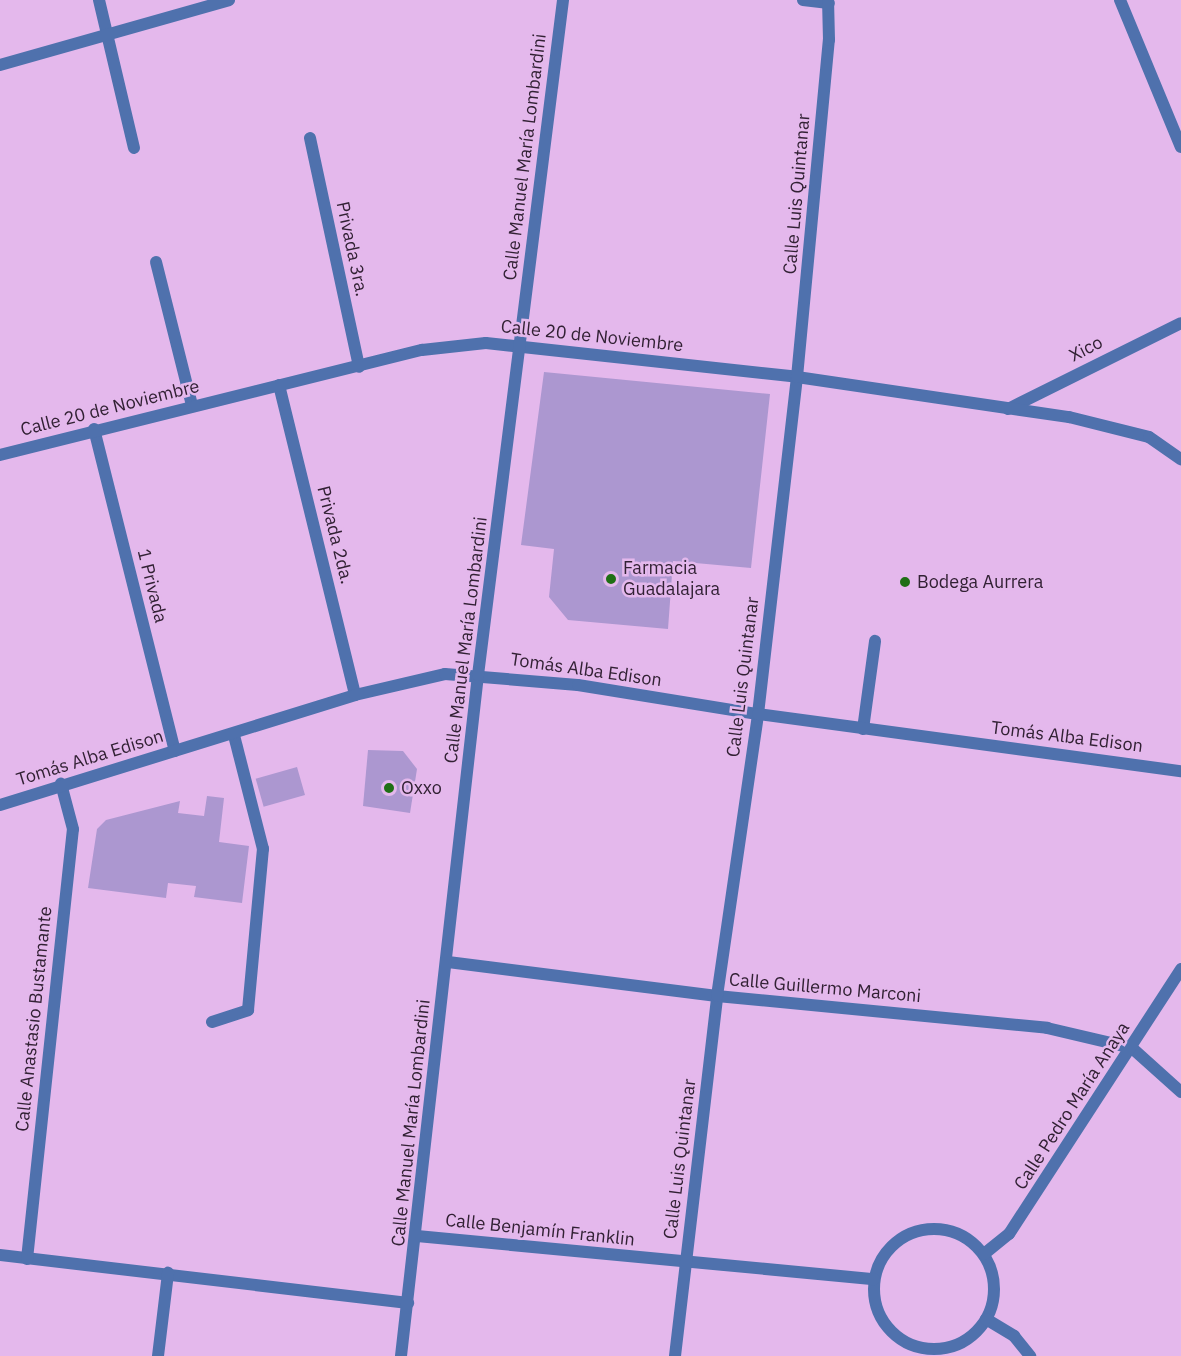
<!DOCTYPE html>
<meta charset="utf-8">
<style>
body{margin:0}
#map{position:relative;width:1181px;height:1356px;overflow:hidden;background:#e4b8ec;font-family:"IBM Plex Sans",sans-serif}
div>[style]{position:absolute}
[style*='--x']{left:calc(var(--x)*1px);top:calc(var(--y)*1px);width:calc(var(--w)*1px);rotate:calc(var(--a)*1deg)}
.building>*{inset:0;background:#ac97d0;transform-origin:0 0}
.service>*{height:12px;margin:-6px;padding:0 6px;transform-origin:6px;border-radius:6px;background:#4f71ad}
.minor>*{height:12px;margin:-6px;padding:0 6px;transform-origin:6px;border-radius:6px;background:#4f71ad}
.minor>.ring{margin:-6px;padding:0;box-sizing:content-box;background:none;border:12px solid #4f71ad;border-radius:50%}
.tertiary>*{height:12px;margin:-6px;padding:0 6px;transform-origin:6px;border-radius:6px;background:#4f71ad}
.dots>*{width:16px;height:16px;translate:-50% -50%;box-sizing:border-box;border:3px solid #e4b8ec;border-radius:50%}
span{translate:-50% -50%;white-space:nowrap;text-align:center;line-height:1.15;-webkit-text-stroke:5px #e4b8ec;paint-order:stroke}
.street-label{font-size:18px;color:#322134}
.poi-label{font-size:18px;color:#322134}
.left{translate:0 -50%;text-align:left}
</style>
<div id="map">
<div class="building">
<i style="clip-path:polygon(544px 372px,770px 394px,751px 568px,673px 561px,668px 629px,568px 620px,549px 597px,554px 549px,521px 545px)"></i>
<i style="clip-path:polygon(368px 750px,403px 751px,417px 769px,410px 813px,363px 806px)"></i>
<i style="left:297px;top:767px;width:29px;height:43px;rotate:74deg"></i>
<i style="clip-path:polygon(207px 796px,224px 798px,219px 842px,249px 846px,242px 903px,194px 897px,196px 886px,168px 883px,166px 898px,88px 888px,97px 829px,106px 820px,180px 801px,178px 813px,204px 816px)"></i>
</div>
<div class="service">
<i style="--x:1120;--y:0;--w:159;--a:67.5"></i>
<i style="--x:863;--y:729;--w:89;--a:-82.2"></i>
<i style="--x:212;--y:1022;--w:38;--a:-18"></i>
<i style="--x:248;--y:1010;--w:162;--a:-84.7"></i>
<i style="--x:263;--y:849;--w:118;--a:-104.3"></i>
</div>
<div class="minor">
<i style="--x:99;--y:0;--w:152;--a:76.7"></i>
<i style="--x:803;--y:0;--w:26;--a:7"></i>
<i style="--x:0;--y:65;--w:238;--a:-15.8"></i>
<i style="--x:310;--y:138;--w:234;--a:77.9"></i>
<i style="--x:156;--y:262;--w:147;--a:75.9"></i>
<i style="--x:279;--y:385;--w:319;--a:76.2"></i>
<i style="--x:1008;--y:409;--w:193;--a:-26.4"></i>
<i style="--x:94;--y:429;--w:332;--a:75.9"></i>
<i style="--x:0;--y:455;--w:435;--a:-14"></i>
<i style="--x:422;--y:350;--w:64;--a:-6.2"></i>
<i style="--x:486;--y:343;--w:313;--a:6.2"></i>
<i style="--x:797;--y:377;--w:275;--a:8.4"></i>
<i style="--x:1069;--y:417;--w:82;--a:14"></i>
<i style="--x:1149;--y:437;--w:39;--a:35"></i>
<i style="--x:448;--y:962;--w:271;--a:7.2"></i>
<i style="--x:717;--y:996;--w:332;--a:5.5"></i>
<i style="--x:1047;--y:1028;--w:87;--a:13.2"></i>
<i style="--x:1132;--y:1048;--w:66;--a:41.9"></i>
<i class="ring" style="left:874px;top:1229px;width:108px;height:108px"></i>
<i style="--x:417;--y:1236;--w:459;--a:5.4"></i>
<i style="--x:984;--y:1254;--w:32;--a:-39"></i>
<i style="--x:1009;--y:1234;--w:316;--a:-57"></i>
<i style="--x:0;--y:1255;--w:411;--a:6.7"></i>
<i style="--x:27;--y:1259;--w:432;--a:-83.9"></i>
<i style="--x:73;--y:829;--w:47;--a:-104.9"></i>
<i style="--x:986;--y:1319;--w:33;--a:31"></i>
<i style="--x:1014;--y:1336;--w:26;--a:51"></i>
<i style="--x:158;--y:1356;--w:84;--a:-83.1"></i>
<i style="--x:675;--y:1356;--w:362;--a:-83.3"></i>
<i style="--x:717;--y:996;--w:285;--a:-81.7"></i>
<i style="--x:758;--y:714;--w:339;--a:-83.4"></i>
<i style="--x:797;--y:377;--w:339;--a:-84.6"></i>
<i style="--x:829;--y:40;--w:40;--a:-91.4"></i>
</div>
<div class="tertiary">
<i style="--x:0;--y:805;--w:372;--a:-17.2"></i>
<i style="--x:355;--y:695;--w:92;--a:-13.1"></i>
<i style="--x:445;--y:674;--w:133;--a:4.7"></i>
<i style="--x:578;--y:685;--w:182;--a:9.2"></i>
<i style="--x:758;--y:714;--w:427;--a:7.7"></i>
<i style="--x:401;--y:1356;--w:685;--a:-83.55"></i>
<i style="--x:478;--y:675;--w:680;--a:-82.82"></i>
</div>
<div class="dots">
<i style="left:611px;top:579px;background:#1f6f15"></i>
<i style="left:905px;top:582px;background:#1f6f15"></i>
<i style="left:389px;top:788px;background:#1f6f15"></i>
</div>
<div class="street-label">
<span style="left:525px;top:157px;rotate:-83deg">Calle Manuel María Lombardini</span>
<span style="left:797px;top:194px;rotate:-85deg">Calle Luis Quintanar</span>
<span style="left:352px;top:249px;rotate:78deg">Privada 3ra.</span>
<span style="left:592px;top:336px;rotate:6deg">Calle 20 de Noviembre</span>
<span style="left:1086px;top:349px;rotate:-27deg">Xico</span>
<span style="left:110px;top:408px;rotate:-14deg">Calle 20 de Noviembre</span>
<span style="left:335px;top:535px;rotate:76deg">Privada 2da.</span>
<span style="left:152px;top:586px;rotate:76deg">1 Privada</span>
<span style="left:466px;top:640px;rotate:-83deg">Calle Manuel María Lombardini</span>
<span style="left:586px;top:670px;rotate:8deg">Tomás Alba Edison</span>
<span style="left:743px;top:677px;rotate:-83deg">Calle Luis Quintanar</span>
<span style="left:1067px;top:737px;rotate:7deg">Tomás Alba Edison</span>
<span style="left:90px;top:758px;rotate:-17deg">Tomás Alba Edison</span>
<span style="left:825px;top:988px;rotate:5deg">Calle Guillermo Marconi</span>
<span style="left:34px;top:1019px;rotate:-84deg">Calle Anastasio Bustamante</span>
<span style="left:1072px;top:1106px;rotate:-57deg">Calle Pedro María Anaya</span>
<span style="left:411px;top:1123px;rotate:-84deg">Calle Manuel María Lombardini</span>
<span style="left:680px;top:1159px;rotate:-83deg">Calle Luis Quintanar</span>
<span style="left:540px;top:1230px;rotate:6deg">Calle Benjamín Franklin</span>
</div>
<div class="poi-label">
<span class="left" style="left:623px;top:579px">Farmacia<br>Guadalajara</span>
<span class="left" style="left:917px;top:582px">Bodega Aurrera</span>
<span class="left" style="left:401px;top:788px">Oxxo</span>
</div>
</div>
